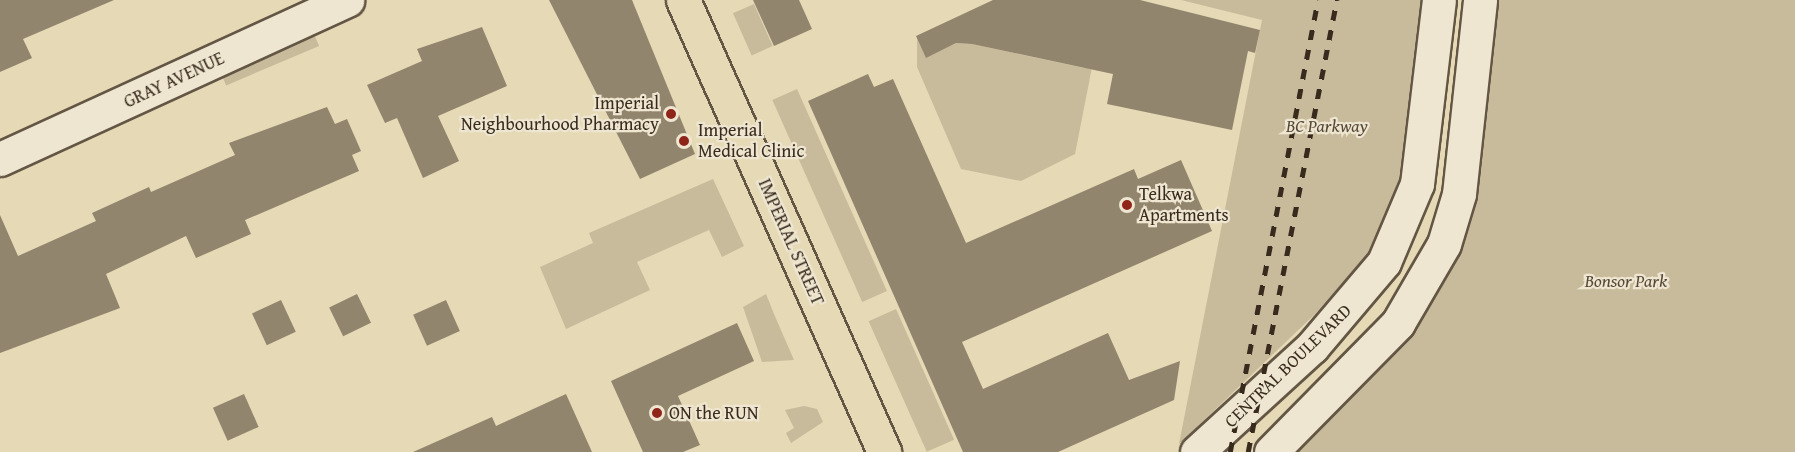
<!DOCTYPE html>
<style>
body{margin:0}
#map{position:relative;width:1795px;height:452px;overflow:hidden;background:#e5d9b6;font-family:"Gentium Book Plus",serif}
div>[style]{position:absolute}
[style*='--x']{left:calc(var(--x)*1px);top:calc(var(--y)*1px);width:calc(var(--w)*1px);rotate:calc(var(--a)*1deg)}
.green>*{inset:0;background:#c8bb9c;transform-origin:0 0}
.building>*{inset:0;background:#92856d;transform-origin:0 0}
.roads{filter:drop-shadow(2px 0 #635644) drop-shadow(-2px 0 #635644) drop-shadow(0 2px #635644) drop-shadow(0 -2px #635644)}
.minor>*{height:33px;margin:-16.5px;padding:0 16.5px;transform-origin:16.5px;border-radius:16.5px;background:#eee6d0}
.major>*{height:33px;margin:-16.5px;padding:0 16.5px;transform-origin:16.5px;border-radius:16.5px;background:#e5d9b6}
.rail>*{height:4.5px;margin-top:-2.25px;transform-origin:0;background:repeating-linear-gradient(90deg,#382b1e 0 10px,transparent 0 20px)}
.dots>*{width:16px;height:16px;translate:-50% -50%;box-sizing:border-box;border:3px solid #eee6d0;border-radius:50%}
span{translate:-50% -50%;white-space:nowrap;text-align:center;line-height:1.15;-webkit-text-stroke:4.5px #eee6d0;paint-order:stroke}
.street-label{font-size:18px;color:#382b1e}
.poi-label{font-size:18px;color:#382b1e}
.right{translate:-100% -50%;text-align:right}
.left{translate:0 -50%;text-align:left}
.park-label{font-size:18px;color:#554837;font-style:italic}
</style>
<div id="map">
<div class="green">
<i style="clip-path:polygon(1181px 0,1424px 0,1402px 177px,1366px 257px,1314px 315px,1179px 444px,1262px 20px)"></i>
<i style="clip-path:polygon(1494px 0,1795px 0,1795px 452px,1296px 452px,1407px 338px,1461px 239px,1481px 170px)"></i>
<i style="left:754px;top:4px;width:46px;height:23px;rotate:66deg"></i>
<i style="left:314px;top:34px;width:13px;height:101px;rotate:67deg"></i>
<i style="clip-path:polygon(917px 38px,926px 57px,956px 43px,972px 44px,1084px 68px,1095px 52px,1075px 154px,1021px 181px,961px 169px,917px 67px)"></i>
<i style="left:797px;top:89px;width:221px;height:27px;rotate:66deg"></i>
<i style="clip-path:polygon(713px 179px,744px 246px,722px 257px,709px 230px,637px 262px,650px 290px,566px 329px,540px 267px,593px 243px,589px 233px)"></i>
<i style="clip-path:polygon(766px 294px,774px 314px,794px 360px,762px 362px,743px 307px)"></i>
<i style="left:896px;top:309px;width:143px;height:30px;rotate:66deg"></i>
<i style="clip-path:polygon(804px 406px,817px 409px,823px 422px,791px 443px,786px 433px,794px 428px,785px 410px)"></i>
</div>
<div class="building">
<i style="clip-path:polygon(0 0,114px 0,23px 39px,32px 58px,0 72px)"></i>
<i style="clip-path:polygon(549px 0,632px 0,695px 154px,640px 179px)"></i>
<i style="clip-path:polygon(753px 0,799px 0,812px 29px,774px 46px)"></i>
<i style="clip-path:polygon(993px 0,1140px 0,1260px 30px,1255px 53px,1248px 51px,1232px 130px,1107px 104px,1113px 74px,972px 44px,956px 43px,926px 58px,916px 36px)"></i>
<i style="clip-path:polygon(482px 27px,507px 86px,438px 116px,459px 161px,423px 178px,397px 118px,385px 123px,367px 85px,422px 61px,417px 49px)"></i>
<i style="clip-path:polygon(868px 74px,874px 87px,893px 79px,966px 243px,1134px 169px,1138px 179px,1181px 160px,1212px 231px,962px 342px,983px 389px,1108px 333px,1129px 380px,1180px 361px,1174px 400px,1058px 452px,963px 452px,808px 101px)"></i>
<i style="clip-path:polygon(327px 107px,335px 124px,347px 119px,361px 151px,352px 155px,359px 171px,245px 220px,251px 234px,196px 258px,186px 236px,106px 274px,120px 308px,0 353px,0 215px,18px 256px,96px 221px,92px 213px,149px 187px,151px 192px,235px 155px,229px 143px)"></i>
<i style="left:357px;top:294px;width:32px;height:31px;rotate:64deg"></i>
<i style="left:281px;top:300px;width:35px;height:32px;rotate:65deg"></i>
<i style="left:446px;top:300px;width:34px;height:36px;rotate:66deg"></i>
<i style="clip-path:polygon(737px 323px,754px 361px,678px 396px,700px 445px,683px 452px,643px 452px,611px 381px)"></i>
<i style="left:244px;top:394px;width:36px;height:34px;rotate:66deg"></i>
<i style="clip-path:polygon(566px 394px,592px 452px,413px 452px,492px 417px,496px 426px)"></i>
</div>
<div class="roads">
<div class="minor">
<i style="--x:0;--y:159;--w:382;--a:-24.6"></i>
<i style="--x:1197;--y:452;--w:156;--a:-42.4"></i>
<i style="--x:1312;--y:347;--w:111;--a:-49.7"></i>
<i style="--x:1384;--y:262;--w:85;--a:-67.1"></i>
<i style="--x:1417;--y:184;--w:185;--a:-83.2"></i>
<i style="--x:1271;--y:452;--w:181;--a:-45.4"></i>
<i style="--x:1398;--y:323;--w:91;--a:-59.8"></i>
<i style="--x:1444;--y:244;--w:52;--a:-73.3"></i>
<i style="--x:1459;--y:194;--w:195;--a:-83.8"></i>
</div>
<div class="major">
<i style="--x:683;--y:0;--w:495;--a:66"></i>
</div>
</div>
<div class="rail">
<i style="--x:1230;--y:452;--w:460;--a:-79"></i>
<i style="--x:1248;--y:452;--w:461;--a:-78.9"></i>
</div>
<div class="dots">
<i style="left:671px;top:114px;background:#8f2418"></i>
<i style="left:684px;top:141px;background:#8f2418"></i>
<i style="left:1127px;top:205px;background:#8f2418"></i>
<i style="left:657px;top:413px;background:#8f2418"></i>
</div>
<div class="street-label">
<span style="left:174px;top:80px;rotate:-25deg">GRAY AVENUE</span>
<span style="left:791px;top:242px;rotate:66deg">IMPERIAL STREET</span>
<span style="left:1288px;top:366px;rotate:-44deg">CENTRAL BOULEVARD</span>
</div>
<div class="poi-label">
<span class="right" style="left:659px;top:114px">Imperial<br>Neighbourhood Pharmacy</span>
<span class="left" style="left:698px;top:141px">Imperial<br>Medical Clinic</span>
<span class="left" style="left:1139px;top:205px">Telkwa<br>Apartments</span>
<span class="left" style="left:669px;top:413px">ON the RUN</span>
</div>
<div class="park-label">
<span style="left:1327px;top:126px">BC Parkway</span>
<span style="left:1626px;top:281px">Bonsor Park</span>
</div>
</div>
